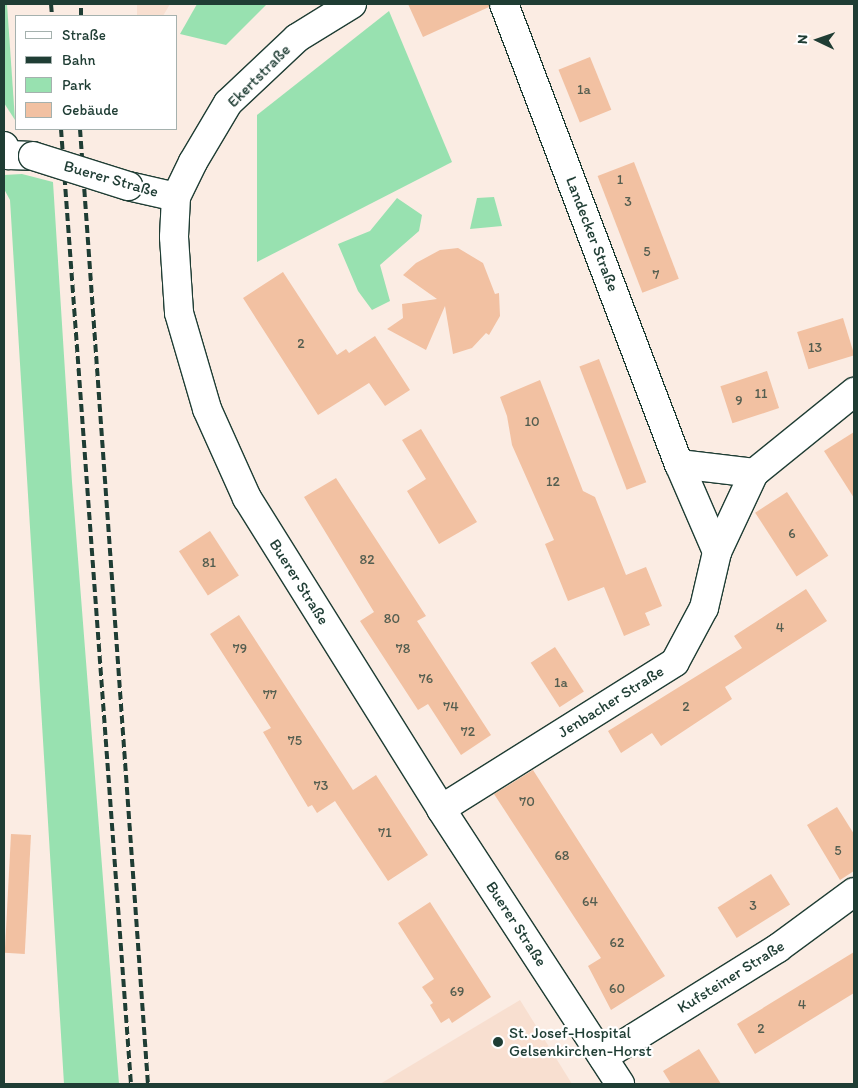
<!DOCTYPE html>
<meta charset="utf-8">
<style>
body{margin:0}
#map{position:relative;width:858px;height:1088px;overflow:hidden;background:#fbece3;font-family:Itim,sans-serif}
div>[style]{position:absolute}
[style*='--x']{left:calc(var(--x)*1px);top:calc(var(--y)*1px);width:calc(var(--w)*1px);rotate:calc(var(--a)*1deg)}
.built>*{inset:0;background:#f8dfd0}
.green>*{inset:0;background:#98e1b0}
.building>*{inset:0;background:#f2c1a2;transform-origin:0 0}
.roads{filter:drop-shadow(1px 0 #1f3d34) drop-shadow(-1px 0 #1f3d34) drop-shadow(0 1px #1f3d34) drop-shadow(0 -1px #1f3d34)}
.minor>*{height:28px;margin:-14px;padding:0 14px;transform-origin:14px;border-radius:14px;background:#fff}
.rail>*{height:4px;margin-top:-2px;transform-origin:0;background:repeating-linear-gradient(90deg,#1f3d34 0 8px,transparent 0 12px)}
.bridges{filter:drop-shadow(1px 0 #1f3d34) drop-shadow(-1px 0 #1f3d34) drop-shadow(0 1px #1f3d34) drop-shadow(0 -1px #1f3d34)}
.minor-bridge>*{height:28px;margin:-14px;padding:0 14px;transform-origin:14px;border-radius:14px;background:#fff}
.dots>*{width:14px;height:14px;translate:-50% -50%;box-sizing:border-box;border:2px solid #fff;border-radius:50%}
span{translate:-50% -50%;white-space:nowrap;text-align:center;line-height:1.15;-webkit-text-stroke:4.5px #fff;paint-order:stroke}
.number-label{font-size:14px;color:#545e50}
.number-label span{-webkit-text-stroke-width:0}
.street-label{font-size:16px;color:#1f3d34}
.poi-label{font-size:16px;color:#1f3d34}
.left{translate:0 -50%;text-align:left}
.frame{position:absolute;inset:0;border:5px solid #1f3d34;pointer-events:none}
.legend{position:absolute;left:15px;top:15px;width:162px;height:115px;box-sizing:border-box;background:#fff;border:1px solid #a5b1ae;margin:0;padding:6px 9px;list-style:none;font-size:15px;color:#1f3d34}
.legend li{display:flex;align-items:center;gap:10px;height:25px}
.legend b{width:25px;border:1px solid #a5b1ae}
.north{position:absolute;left:793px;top:15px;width:50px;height:50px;-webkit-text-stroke:4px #fff;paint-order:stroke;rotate:273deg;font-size:14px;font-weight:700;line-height:20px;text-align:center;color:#1f3d34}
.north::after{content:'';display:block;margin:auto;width:18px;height:22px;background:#1f3d34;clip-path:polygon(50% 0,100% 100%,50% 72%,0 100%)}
</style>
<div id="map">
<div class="built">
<i style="clip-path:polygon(137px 4px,170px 4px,163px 16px,137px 16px)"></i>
<i style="clip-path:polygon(520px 1000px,572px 1084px,380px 1084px)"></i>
</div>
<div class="green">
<i style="clip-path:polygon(4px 4px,7px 4px,15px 120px,4px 103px)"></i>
<i style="clip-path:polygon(197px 4px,267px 4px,226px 45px,180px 34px)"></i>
<i style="clip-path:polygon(389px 11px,452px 162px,257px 262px,257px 115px)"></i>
<i style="clip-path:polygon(22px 174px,53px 182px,72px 482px,119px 1084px,64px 1084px,10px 200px,4px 189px,4px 175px)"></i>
<i style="clip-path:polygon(494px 197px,502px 226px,470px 229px,477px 198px)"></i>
<i style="clip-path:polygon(397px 198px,422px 215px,419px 231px,380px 265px,390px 301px,372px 310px,358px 291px,338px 244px,370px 231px)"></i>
</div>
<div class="building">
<i style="clip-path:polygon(408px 4px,489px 4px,489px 7px,423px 37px)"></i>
<i style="left:590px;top:57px;width:57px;height:34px;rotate:68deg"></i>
<i style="left:634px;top:162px;width:125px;height:39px;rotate:69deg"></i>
<i style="clip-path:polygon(458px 248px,483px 263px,495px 294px,499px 293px,500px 316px,489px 335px,486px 333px,472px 348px,453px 354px,445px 306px,426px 350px,387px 329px,403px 318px,402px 304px,437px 299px,403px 275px,416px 263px,440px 250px)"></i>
<i style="clip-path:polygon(283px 272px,337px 355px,346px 349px,349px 353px,375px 336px,410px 390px,385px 406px,369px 383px,318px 415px,243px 298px)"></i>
<i style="left:843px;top:318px;width:39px;height:48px;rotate:73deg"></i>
<i style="left:599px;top:359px;width:132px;height:21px;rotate:69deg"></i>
<i style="left:767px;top:371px;width:39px;height:49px;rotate:72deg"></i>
<i style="clip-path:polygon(540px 380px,583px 491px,595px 497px,626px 575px,646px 567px,662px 606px,645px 613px,650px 625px,624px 636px,604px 587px,568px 601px,545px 544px,554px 540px,512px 445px,507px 416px,500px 397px)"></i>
<i style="clip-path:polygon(421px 429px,477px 522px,439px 544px,407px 491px,426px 479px,402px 440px)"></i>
<i style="clip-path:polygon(854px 432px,854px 498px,824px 451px)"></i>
<i style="clip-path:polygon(336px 478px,426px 616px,417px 621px,491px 735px,461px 755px,428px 704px,418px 710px,360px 621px,374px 612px,304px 497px)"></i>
<i style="left:787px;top:492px;width:76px;height:38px;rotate:57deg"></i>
<i style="left:210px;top:531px;width:53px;height:37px;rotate:57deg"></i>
<i style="clip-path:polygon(806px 589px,827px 621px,725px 687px,732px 699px,661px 746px,652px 733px,621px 753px,608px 731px,742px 648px,734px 636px)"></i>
<i style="clip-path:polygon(239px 615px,353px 790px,376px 775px,428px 855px,388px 881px,335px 801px,317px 813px,312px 805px,308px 807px,263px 732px,271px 728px,210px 634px)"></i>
<i style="left:555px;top:647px;width:53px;height:29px;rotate:57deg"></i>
<i style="clip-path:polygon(533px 770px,665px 976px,611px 1010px,588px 966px,601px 958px,494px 794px)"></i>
<i style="clip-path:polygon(837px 807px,854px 834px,854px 871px,840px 880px,807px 825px)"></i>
<i style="left:11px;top:834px;width:20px;height:119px;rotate:3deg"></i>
<i style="left:771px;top:874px;width:36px;height:63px;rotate:58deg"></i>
<i style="clip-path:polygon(430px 902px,491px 997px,452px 1023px,449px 1018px,441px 1023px,430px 1005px,433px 1003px,422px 987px,434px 979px,398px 923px)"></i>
<i style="clip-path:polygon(854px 952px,854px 993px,755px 1054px,737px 1024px)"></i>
<i style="clip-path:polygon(699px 1049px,721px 1084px,671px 1084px,663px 1071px)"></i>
</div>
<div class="roads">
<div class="minor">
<i style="--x:352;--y:4;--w:65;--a:148.3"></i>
<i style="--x:297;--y:38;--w:95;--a:136.7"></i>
<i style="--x:228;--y:103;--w:69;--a:120.7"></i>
<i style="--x:193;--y:162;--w:39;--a:116"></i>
<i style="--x:176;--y:197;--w:40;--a:92.9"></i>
<i style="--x:174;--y:237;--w:76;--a:86.2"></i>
<i style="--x:179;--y:313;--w:100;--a:73.7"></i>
<i style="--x:207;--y:409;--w:98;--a:65.8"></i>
<i style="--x:247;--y:498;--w:367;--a:58"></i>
<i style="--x:441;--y:809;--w:328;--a:56.9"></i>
<i style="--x:504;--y:4;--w:492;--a:69.2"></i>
<i style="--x:679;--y:464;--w:96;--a:66.6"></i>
<i style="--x:4;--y:146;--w:10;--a:66"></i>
<i style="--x:8;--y:155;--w:25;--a:2"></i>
<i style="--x:128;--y:186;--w:49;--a:12.9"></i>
<i style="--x:679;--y:464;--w:76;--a:6.8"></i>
<i style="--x:441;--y:809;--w:276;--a:-32.1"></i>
<i style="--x:675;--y:662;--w:61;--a:-61.8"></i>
<i style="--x:704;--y:608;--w:57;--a:-76.9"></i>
<i style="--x:717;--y:552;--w:87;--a:-64.9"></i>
<i style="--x:754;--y:473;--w:129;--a:-39"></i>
<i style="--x:603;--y:1057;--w:206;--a:-31.9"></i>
<i style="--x:778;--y:948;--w:94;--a:-36.4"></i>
</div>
</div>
<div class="rail">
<i style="--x:51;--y:4;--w:12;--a:85"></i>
<i style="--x:81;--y:16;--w:12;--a:-90"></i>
<i style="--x:61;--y:129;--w:958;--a:85.81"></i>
<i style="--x:80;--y:129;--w:957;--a:85.93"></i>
</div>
<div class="bridges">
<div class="minor-bridge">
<i style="--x:33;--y:156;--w:100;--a:17.5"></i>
</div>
</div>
<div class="dots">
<i style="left:498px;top:1042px;background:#1f3d34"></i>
</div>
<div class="number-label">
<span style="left:584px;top:90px">1a</span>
<span style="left:620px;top:180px">1</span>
<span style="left:628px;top:202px">3</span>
<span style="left:647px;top:252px">5</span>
<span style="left:656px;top:275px">7</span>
<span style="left:301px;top:344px">2</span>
<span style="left:815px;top:348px">13</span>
<span style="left:761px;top:394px">11</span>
<span style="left:739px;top:401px">9</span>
<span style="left:532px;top:422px">10</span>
<span style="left:553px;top:482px">12</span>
<span style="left:792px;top:534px">6</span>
<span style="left:367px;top:560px">82</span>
<span style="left:209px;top:563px">81</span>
<span style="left:392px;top:619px">80</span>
<span style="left:780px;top:628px">4</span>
<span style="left:240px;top:649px">79</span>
<span style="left:403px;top:649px">78</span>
<span style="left:426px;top:679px">76</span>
<span style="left:561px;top:683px">1a</span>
<span style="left:270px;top:695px">77</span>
<span style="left:451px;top:707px">74</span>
<span style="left:686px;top:707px">2</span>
<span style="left:468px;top:732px">72</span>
<span style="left:295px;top:741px">75</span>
<span style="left:321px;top:786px">73</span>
<span style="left:527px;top:802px">70</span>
<span style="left:385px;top:833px">71</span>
<span style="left:838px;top:851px">5</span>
<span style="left:562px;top:856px">68</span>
<span style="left:590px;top:902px">64</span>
<span style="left:753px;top:906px">3</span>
<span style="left:617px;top:943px">62</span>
<span style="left:617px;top:989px">60</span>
<span style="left:457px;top:992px">69</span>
<span style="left:802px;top:1005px">4</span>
<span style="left:761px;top:1029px">2</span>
</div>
<div class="street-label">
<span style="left:259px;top:76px;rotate:-45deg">Ekertstraße</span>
<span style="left:111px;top:179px;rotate:16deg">Buerer Straße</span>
<span style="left:592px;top:234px;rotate:69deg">Landecker Straße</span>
<span style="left:299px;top:582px;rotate:58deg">Buerer Straße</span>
<span style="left:611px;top:702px;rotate:-32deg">Jenbacher Straße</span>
<span style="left:516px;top:924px;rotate:57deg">Buerer Straße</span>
<span style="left:731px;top:977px;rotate:-32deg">Kufsteiner Straße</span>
</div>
<div class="poi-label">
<span class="left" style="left:509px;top:1042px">St. Josef-Hospital<br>Gelsenkirchen-Horst</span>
</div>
<div class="frame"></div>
<ul class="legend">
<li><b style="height:6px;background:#fff"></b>Straße</li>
<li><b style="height:6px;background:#1f3d34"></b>Bahn</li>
<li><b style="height:14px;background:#98e1b0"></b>Park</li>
<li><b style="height:14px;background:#f2c1a2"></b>Gebäude</li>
</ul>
<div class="north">N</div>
</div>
